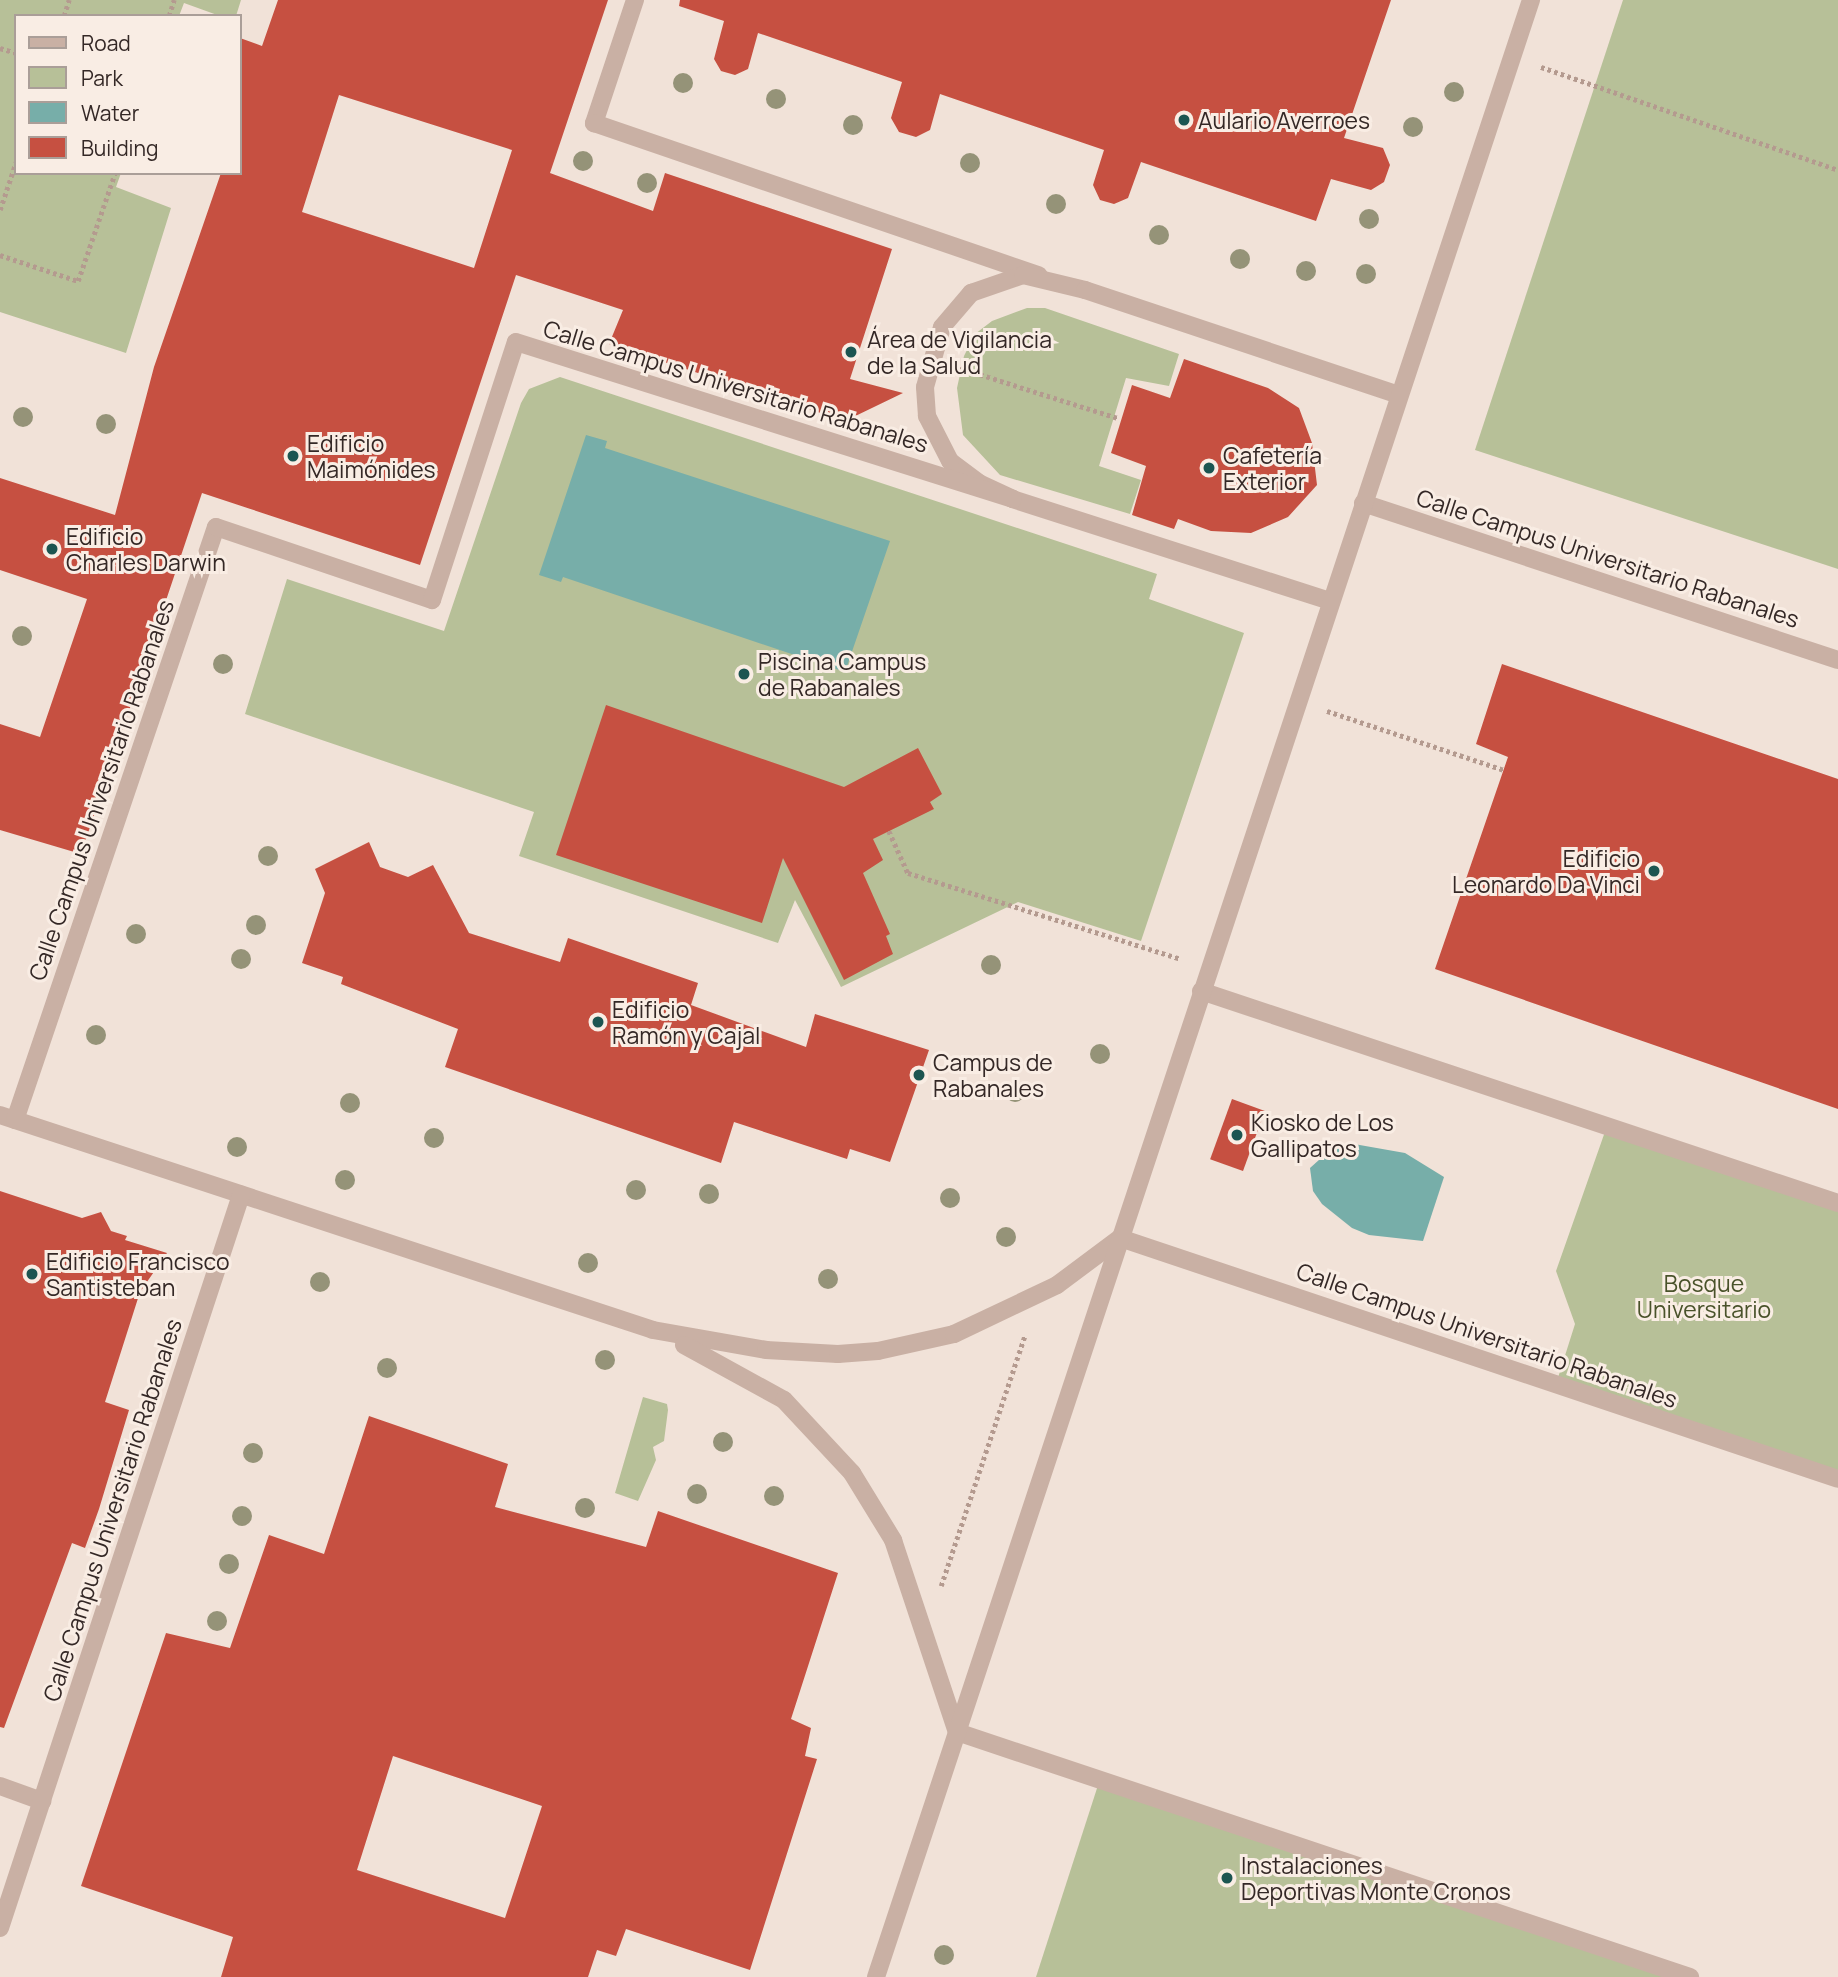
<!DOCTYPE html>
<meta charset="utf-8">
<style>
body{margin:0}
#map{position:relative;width:1838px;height:1977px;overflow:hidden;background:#f1e2d8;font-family:Manrope,sans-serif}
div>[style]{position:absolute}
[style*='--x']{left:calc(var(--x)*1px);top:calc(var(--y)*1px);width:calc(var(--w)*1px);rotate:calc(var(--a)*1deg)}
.green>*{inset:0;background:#b7c098}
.water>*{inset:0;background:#77aea9}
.building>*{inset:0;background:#c65041;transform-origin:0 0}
.path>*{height:4.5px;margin-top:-2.25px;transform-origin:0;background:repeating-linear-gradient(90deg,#b49a8f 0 3.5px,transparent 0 7px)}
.pedestrian>*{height:18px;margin:-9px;padding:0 9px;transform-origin:9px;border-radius:9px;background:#c9b0a4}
.minor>*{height:18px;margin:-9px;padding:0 9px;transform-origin:9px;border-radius:9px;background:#c9b0a4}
.trees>*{width:20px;height:20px;margin:-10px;border-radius:50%;background:#959378}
.dots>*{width:19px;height:19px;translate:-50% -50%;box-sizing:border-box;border:4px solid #f9ede4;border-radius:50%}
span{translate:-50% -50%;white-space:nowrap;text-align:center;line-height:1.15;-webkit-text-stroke:6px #f9ede4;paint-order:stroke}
.poi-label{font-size:23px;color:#342826}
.left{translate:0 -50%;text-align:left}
.right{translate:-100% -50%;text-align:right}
.street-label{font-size:23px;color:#342826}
.park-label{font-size:23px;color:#49522a}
.legend{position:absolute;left:14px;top:14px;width:228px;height:161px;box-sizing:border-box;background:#f9ede4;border:2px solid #aa9e98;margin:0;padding:9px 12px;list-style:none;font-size:21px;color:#342826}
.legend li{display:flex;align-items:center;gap:14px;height:35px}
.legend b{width:35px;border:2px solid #aa9e98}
</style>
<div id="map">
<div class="green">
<i style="clip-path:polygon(0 0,241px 0,236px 16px,220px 16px,184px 3px,179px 16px,16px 16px,16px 173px,121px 173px,116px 187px,171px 208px,126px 353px,0 312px)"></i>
<i style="clip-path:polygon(1623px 0,1838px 0,1838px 569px,1475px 450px)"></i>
<i style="clip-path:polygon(1027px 308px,1045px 308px,1179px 354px,1169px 386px,1126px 378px,1099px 466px,1141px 480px,1130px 514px,1000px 475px,963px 435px,957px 388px,964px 356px,975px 334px,992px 321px)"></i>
<i style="clip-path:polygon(560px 377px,1157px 574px,1149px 599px,1244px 633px,1141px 941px,1018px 902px,841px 987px,795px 900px,778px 943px,519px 856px,534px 812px,245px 714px,287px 579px,444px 631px,521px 403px,529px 389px)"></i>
<i style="clip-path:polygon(1607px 1126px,1838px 1203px,1838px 1479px,1556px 1384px,1575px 1324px,1556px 1271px)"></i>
<i style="clip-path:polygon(643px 1397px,667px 1404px,668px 1410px,664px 1441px,653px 1447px,656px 1460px,638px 1501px,615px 1493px)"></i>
<i style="clip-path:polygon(1100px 1779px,1671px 1977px,1036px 1977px)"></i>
</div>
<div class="water">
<i style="clip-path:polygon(586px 435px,607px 441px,605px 448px,890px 541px,845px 672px,563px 577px,561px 582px,539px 575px)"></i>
<i style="clip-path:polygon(1354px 1144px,1405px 1153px,1444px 1177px,1423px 1241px,1369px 1235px,1352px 1228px,1322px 1204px,1313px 1191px,1310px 1168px,1329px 1151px)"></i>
</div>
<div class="building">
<i style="clip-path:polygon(evenodd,278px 0,608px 0,550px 173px,653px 211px,665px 173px,892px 249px,850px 379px,903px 393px,845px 421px,609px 344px,623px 310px,516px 275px,420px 565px,202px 493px,81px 854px,0 830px,0 724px,40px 737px,87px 599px,0 570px,0 478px,115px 515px,154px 367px,221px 173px,240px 173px,240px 38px,262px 46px,278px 0,339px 95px,512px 150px,474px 268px,302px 212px,339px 95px)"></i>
<i style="clip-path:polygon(680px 0,1391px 0,1344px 138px,1383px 148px,1390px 165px,1384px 182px,1371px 190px,1331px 179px,1316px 221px,1141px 162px,1128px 198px,1114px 204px,1100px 200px,1093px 185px,1104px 150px,940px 94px,930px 130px,916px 137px,899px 132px,891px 118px,902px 82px,758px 33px,748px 69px,735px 75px,721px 71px,714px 59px,724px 21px,679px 6px)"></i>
<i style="clip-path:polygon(1184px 359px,1268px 388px,1299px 408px,1312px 443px,1317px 485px,1288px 517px,1251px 533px,1211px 531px,1178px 519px,1174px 529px,1132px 515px,1146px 466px,1111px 453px,1132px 385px,1170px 398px)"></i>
<i style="clip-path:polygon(1502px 664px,1838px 779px,1838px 1109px,1435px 969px,1508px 757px,1476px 744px)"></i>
<i style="clip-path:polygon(606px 705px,844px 787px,918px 748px,942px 794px,930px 802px,934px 809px,873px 839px,883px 860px,863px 873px,890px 934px,886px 936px,893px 954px,844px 980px,783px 858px,762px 923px,556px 855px)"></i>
<i style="clip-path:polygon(369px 842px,380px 867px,408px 877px,433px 865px,469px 933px,560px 962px,568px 938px,698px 983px,691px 1005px,806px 1047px,815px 1014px,929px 1050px,890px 1162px,850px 1149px,847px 1159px,734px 1122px,721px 1163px,445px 1067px,458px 1029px,341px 984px,343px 977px,302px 963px,325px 893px,315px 869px)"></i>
<i style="left:1232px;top:1099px;width:35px;height:64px;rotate:20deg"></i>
<i style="clip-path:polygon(0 1191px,82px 1218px,101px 1212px,111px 1231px,127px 1236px,125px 1240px,167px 1253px,140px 1292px,105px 1402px,129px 1410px,99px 1509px,85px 1548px,72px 1543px,4px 1728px,0 1727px)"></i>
<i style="clip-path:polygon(evenodd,369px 1416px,508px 1464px,495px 1507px,646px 1547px,658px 1511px,838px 1573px,791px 1719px,811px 1728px,805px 1756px,817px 1759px,750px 1970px,626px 1929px,616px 1956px,597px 1950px,588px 1977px,221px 1977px,233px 1937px,81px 1886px,166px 1633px,230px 1648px,269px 1535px,324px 1554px,369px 1416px,393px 1756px,542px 1806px,505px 1918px,357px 1870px,393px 1756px)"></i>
</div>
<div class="path">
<i style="--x:64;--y:16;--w:17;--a:-73"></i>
<i style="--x:169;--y:16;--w:17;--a:-73"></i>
<i style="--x:0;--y:48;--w:17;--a:17"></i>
<i style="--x:1541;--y:67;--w:314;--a:19.1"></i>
<i style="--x:0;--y:210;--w:51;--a:-71.6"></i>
<i style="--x:0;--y:255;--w:82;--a:18.4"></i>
<i style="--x:78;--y:281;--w:114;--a:-71.1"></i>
<i style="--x:960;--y:368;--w:166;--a:17.6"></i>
<i style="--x:1327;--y:711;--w:187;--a:18.4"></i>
<i style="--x:889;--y:831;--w:46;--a:65.7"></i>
<i style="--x:908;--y:873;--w:286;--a:17.5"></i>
<i style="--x:941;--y:1586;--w:265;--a:-71.5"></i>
</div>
<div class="pedestrian">
<i style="--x:635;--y:0;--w:130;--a:108.4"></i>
<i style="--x:594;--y:123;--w:470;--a:18.9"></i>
</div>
<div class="minor">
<i style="--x:1363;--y:503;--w:500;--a:18.29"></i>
<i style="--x:1330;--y:601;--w:333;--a:-162.2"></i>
<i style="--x:1013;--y:499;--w:38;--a:-155"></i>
<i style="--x:979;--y:483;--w:36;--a:-143"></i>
<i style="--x:950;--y:461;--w:51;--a:-117.1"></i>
<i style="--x:927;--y:416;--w:29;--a:-94"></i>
<i style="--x:925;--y:387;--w:62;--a:-74.2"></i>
<i style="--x:942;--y:327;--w:45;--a:-49.5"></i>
<i style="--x:971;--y:293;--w:55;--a:-19.1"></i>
<i style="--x:1023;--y:275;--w:64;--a:13.6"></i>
<i style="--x:1085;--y:290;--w:331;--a:18.5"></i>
<i style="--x:1201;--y:991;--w:671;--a:18.41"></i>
<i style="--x:0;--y:1115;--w:687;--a:18.22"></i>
<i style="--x:653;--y:1330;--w:115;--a:10"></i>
<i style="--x:766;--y:1350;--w:72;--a:3.2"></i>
<i style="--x:838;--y:1354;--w:40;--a:-4.3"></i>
<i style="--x:878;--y:1351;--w:78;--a:-12.6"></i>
<i style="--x:954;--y:1334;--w:114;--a:-25.4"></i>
<i style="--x:1057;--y:1285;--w:79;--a:-36.7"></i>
<i style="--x:1120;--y:1238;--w:757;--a:18.55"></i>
<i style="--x:15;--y:1120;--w:626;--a:-71.28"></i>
<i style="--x:216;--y:527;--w:228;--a:18.7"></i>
<i style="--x:432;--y:600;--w:271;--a:-72"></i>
<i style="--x:516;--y:342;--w:521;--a:17.53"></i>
<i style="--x:684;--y:1345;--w:114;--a:28.8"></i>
<i style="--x:784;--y:1400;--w:100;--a:47"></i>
<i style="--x:852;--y:1473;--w:79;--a:58.5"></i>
<i style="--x:893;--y:1540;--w:202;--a:71.6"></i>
<i style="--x:957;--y:1732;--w:773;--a:18.48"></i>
<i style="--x:0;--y:1786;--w:45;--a:19.7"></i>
<i style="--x:0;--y:1928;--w:772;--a:-71.8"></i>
<i style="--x:876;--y:1977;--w:2083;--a:-71.67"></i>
</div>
<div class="trees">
<i style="left:683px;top:83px"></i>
<i style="left:1454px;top:92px"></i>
<i style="left:776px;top:99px"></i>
<i style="left:853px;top:125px"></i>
<i style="left:1413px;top:127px"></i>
<i style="left:583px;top:161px"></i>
<i style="left:970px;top:163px"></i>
<i style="left:647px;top:183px"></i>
<i style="left:1056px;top:204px"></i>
<i style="left:1369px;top:219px"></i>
<i style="left:1159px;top:235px"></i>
<i style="left:1240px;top:259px"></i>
<i style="left:1306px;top:271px"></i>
<i style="left:1366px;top:274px"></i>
<i style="left:23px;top:417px"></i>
<i style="left:106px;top:424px"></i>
<i style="left:22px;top:636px"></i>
<i style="left:223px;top:664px"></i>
<i style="left:268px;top:856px"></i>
<i style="left:256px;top:925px"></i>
<i style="left:136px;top:934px"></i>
<i style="left:241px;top:959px"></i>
<i style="left:991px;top:965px"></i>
<i style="left:96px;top:1035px"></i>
<i style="left:1100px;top:1054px"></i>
<i style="left:1015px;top:1092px"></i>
<i style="left:350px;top:1103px"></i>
<i style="left:434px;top:1138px"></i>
<i style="left:237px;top:1147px"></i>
<i style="left:345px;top:1180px"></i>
<i style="left:636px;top:1190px"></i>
<i style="left:709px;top:1194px"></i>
<i style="left:950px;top:1198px"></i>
<i style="left:1006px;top:1237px"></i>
<i style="left:588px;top:1263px"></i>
<i style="left:828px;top:1279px"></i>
<i style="left:320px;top:1282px"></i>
<i style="left:605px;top:1360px"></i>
<i style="left:387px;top:1368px"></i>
<i style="left:723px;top:1442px"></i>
<i style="left:253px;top:1453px"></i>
<i style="left:697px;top:1494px"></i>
<i style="left:774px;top:1496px"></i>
<i style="left:585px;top:1508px"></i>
<i style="left:242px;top:1516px"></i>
<i style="left:229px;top:1564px"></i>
<i style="left:217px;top:1621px"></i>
<i style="left:944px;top:1955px"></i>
</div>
<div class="dots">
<i style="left:1184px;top:120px;background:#1c5551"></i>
<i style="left:851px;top:352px;background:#1c5551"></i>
<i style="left:293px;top:456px;background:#1c5551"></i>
<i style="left:1209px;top:468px;background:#1c5551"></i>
<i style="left:52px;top:549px;background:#1c5551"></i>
<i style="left:744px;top:674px;background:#1c5551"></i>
<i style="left:1654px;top:871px;background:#1c5551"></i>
<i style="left:598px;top:1022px;background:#1c5551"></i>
<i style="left:919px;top:1075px;background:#1c5551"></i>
<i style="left:1237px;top:1135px;background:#1c5551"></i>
<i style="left:32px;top:1274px;background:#1c5551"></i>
<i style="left:1227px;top:1878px;background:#1c5551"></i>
</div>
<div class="poi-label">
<span class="left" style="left:1198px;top:120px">Aulario Averroes</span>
<span class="left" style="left:867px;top:352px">Área de Vigilancia<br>de la Salud</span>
<span class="left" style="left:307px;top:456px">Edificio<br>Maimónides</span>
<span class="left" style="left:1223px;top:468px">Cafetería<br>Exterior</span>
<span class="left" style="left:66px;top:549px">Edificio<br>Charles Darwin</span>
<span class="left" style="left:758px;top:674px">Piscina Campus<br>de Rabanales</span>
<span class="right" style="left:1640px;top:871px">Edificio<br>Leonardo Da Vinci</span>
<span class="left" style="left:612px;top:1022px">Edificio<br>Ramón y Cajal</span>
<span class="left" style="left:933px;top:1075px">Campus de<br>Rabanales</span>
<span class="left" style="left:1251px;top:1135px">Kiosko de Los<br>Gallipatos</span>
<span class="left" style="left:46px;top:1274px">Edificio Francisco<br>Santisteban</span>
<span class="left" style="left:1241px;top:1878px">Instalaciones<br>Deportivas Monte Cronos</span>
</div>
<div class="street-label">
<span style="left:736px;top:386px;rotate:17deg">Calle Campus Universitario Rabanales</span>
<span style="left:1608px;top:558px;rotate:18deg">Calle Campus Universitario Rabanales</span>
<span style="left:101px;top:790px;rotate:-71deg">Calle Campus Universitario Rabanales</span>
<span style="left:1487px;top:1335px;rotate:19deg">Calle Campus Universitario Rabanales</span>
<span style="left:112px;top:1510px;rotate:-72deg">Calle Campus Universitario Rabanales</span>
</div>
<div class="park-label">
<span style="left:1704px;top:1296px">Bosque<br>Universitario</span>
</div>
<ul class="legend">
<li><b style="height:9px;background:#c9b0a4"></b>Road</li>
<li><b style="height:19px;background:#b7c098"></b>Park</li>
<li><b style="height:19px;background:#77aea9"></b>Water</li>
<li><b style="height:19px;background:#c65041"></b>Building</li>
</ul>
</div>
